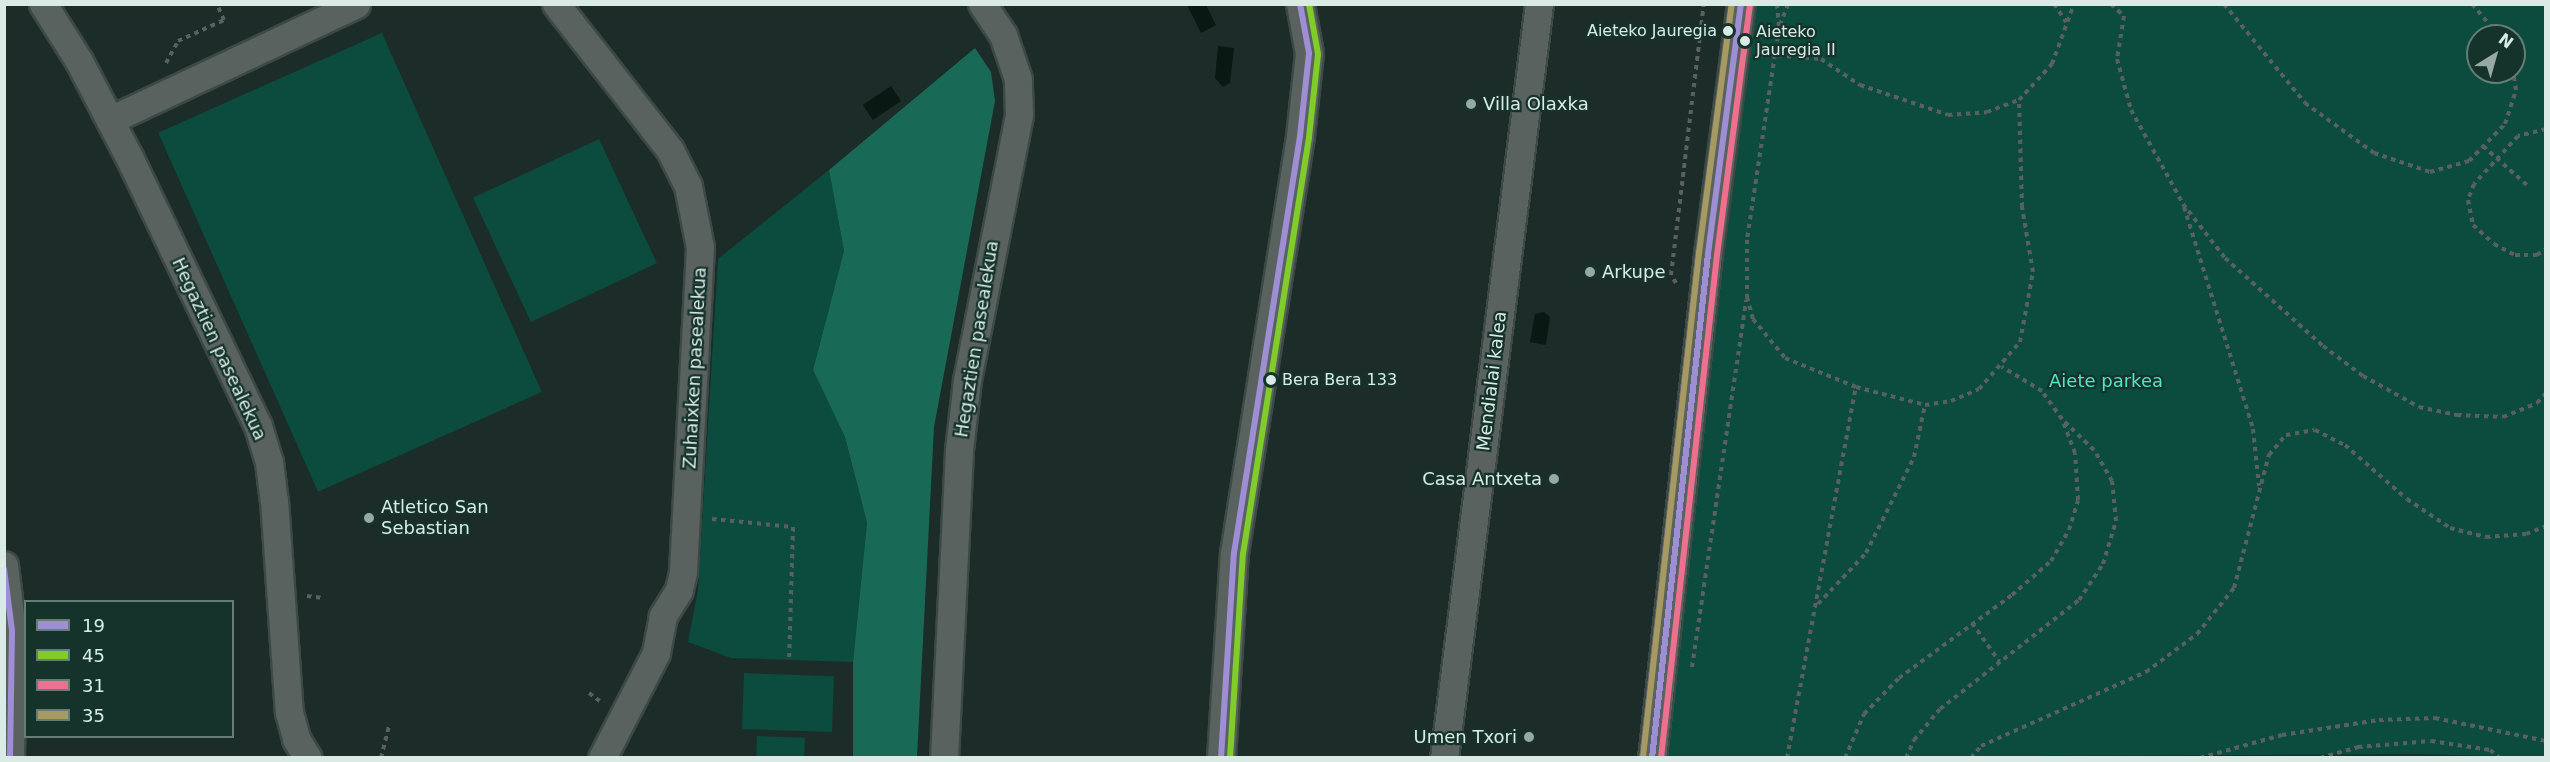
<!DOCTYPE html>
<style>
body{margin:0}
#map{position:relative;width:2550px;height:762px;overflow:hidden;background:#1c2c28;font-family:"DejaVu Sans",sans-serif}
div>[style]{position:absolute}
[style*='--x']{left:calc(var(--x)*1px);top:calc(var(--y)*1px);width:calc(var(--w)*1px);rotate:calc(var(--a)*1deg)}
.green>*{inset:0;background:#0b4c3e;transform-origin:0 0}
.forest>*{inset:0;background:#196957}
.water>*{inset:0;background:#0a1814;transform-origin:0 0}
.path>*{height:4px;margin-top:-2px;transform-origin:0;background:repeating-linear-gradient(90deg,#58615e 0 4.5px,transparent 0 9px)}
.roads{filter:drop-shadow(2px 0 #3c4945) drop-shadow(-2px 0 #3c4945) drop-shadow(0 2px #3c4945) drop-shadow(0 -2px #3c4945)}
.minor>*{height:27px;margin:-13.5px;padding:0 13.5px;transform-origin:13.5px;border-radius:13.5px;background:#59625f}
.bus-1>*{height:6px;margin:-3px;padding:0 3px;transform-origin:3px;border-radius:3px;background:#9e8fd5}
.bus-2>*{height:6px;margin:-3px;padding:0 3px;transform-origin:3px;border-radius:3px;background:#80cc28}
.bus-3>*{height:6px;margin:-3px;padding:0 3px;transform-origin:3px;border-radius:3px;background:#ef708e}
.bus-4>*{height:6px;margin:-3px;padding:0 3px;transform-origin:3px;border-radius:3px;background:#a79962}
.dots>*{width:16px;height:16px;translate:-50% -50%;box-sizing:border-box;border:3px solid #15332b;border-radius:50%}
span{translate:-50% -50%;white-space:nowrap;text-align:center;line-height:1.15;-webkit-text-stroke:4.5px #15332b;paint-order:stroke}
.bus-label{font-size:16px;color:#daebe5}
.right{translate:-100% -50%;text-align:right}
.left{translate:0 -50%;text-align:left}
.poi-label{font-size:18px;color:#daebe5}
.street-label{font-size:18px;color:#daebe5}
.park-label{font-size:18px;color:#4de7c2}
.frame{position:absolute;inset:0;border:6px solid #daebe5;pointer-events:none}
.legend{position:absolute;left:24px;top:600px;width:210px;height:138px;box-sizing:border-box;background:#15332b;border:2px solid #647d75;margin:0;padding:8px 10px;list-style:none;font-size:18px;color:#daebe5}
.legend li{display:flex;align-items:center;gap:12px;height:30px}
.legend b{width:30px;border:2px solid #647d75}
.north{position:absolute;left:2466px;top:24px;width:60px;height:60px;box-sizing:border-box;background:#15332b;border:2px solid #647d75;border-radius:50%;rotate:37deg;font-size:16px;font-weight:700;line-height:24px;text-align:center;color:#daebe5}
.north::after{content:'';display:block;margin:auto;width:21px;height:27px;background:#98a8a3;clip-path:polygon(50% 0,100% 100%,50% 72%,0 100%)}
</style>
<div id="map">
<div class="green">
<i style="clip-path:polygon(evenodd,1750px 5px,2545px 5px,2545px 757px,2415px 754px,1666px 758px,1750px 5px,2478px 36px,2514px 36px,2514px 72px,2478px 72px,2478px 36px)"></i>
<i style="left:382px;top:33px;width:393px;height:245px;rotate:66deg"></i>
<i style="left:599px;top:139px;width:137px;height:139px;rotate:65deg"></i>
<i style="clip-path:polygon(829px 170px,844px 251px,813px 370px,845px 437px,867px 523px,853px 662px,731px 658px,688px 642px,698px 590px,718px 259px)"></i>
<i style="left:744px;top:673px;width:90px;height:56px;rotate:2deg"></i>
<i style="left:757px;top:736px;width:48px;height:21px;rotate:2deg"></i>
</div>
<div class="forest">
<i style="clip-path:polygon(975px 48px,991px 72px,995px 101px,934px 427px,917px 757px,853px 757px,853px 662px,867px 523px,845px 437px,813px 370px,844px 251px,829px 170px)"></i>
</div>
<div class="water">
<i style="clip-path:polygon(1187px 5px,1206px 5px,1216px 25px,1201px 33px)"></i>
<i style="clip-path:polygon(1218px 46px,1234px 48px,1230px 83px,1223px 87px,1215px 78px)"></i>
<i style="left:891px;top:86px;width:18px;height:34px;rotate:56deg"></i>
<i style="clip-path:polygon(1544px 312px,1550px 317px,1546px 345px,1530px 342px,1535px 314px)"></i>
</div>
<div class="path">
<i style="--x:1777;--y:4;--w:23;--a:85"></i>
<i style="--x:1788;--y:4;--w:26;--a:111"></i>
<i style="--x:1779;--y:28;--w:214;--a:98.6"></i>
<i style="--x:1747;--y:240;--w:57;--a:90"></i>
<i style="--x:1747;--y:297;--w:23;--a:75"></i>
<i style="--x:1753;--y:319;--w:50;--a:50.6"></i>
<i style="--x:1785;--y:358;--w:77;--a:22.2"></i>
<i style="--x:1856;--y:387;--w:71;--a:14.6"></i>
<i style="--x:1925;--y:405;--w:26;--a:-9"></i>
<i style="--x:1951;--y:401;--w:30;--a:-23"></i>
<i style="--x:1979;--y:389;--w:62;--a:-48.9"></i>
<i style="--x:2020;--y:342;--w:71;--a:-79.5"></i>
<i style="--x:2033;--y:272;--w:66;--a:-99.6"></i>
<i style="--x:2022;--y:207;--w:107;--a:-91.6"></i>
<i style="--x:2019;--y:100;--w:49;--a:-47.5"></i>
<i style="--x:2052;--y:64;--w:64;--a:-69.9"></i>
<i style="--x:2054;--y:4;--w:22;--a:56"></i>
<i style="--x:2111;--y:4;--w:18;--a:43"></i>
<i style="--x:2124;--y:16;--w:44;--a:99.2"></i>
<i style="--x:2117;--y:59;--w:53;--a:74.6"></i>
<i style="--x:2131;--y:110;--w:107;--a:61"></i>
<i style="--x:2183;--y:204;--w:68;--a:52.1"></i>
<i style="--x:2225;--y:258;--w:132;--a:41.9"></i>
<i style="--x:2323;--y:346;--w:50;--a:36.9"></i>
<i style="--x:2363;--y:376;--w:64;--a:29"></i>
<i style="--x:2419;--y:407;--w:39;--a:12"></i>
<i style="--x:2457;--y:415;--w:46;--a:2.5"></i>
<i style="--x:2503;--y:417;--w:37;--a:-22"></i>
<i style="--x:2537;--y:403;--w:13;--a:-48"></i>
<i style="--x:2224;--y:4;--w:128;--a:50.7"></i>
<i style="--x:2305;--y:103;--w:85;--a:35.9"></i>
<i style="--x:2374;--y:153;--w:59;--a:18.7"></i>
<i style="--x:2430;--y:172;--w:41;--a:-15.8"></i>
<i style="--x:2469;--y:161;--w:52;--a:-45.8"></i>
<i style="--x:2505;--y:124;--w:36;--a:-72"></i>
<i style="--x:2516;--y:90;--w:18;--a:-99"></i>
<i style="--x:2472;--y:4;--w:42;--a:49.8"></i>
<i style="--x:1760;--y:54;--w:61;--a:4.7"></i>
<i style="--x:1821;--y:59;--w:47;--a:33.7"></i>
<i style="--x:1860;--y:85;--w:93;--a:18.8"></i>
<i style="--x:1948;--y:115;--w:39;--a:-4"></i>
<i style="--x:1987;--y:112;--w:34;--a:-21"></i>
<i style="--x:166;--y:63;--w:25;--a:-61"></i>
<i style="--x:178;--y:41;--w:51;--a:-24.5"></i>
<i style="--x:224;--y:20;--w:17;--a:-114"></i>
<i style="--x:2546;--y:129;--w:29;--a:166"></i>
<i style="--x:2518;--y:136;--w:65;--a:132.5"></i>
<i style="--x:2474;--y:184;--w:17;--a:111"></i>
<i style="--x:2468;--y:200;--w:25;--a:79"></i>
<i style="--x:2473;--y:225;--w:28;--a:42"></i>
<i style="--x:2494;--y:244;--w:24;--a:28"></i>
<i style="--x:2515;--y:255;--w:22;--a:0"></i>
<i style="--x:2537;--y:255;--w:11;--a:-34"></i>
<i style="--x:2483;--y:146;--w:59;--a:41.6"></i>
<i style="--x:2184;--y:207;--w:232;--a:72.7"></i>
<i style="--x:2253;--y:429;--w:57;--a:84"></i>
<i style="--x:1676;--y:283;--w:9;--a:-122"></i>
<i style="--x:1671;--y:275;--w:273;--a:-83.1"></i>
<i style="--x:712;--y:519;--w:81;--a:5.6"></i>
<i style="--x:793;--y:527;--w:133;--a:91.7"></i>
<i style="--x:307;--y:596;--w:16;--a:7"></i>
<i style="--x:1818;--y:604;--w:70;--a:-46.7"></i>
<i style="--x:1866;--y:553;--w:107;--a:-63.4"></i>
<i style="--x:1914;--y:457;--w:53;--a:-78.1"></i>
<i style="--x:1972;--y:623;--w:47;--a:54.6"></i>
<i style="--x:1692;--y:667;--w:371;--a:-81.6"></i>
<i style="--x:589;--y:693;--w:15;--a:37"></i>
<i style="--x:381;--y:758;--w:33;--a:-76"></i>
<i style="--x:1787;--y:758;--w:377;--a:-79.5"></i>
<i style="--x:1845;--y:758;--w:48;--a:-66.6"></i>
<i style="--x:1864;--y:714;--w:50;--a:-45.8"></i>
<i style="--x:1899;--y:678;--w:140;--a:-36.3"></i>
<i style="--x:2012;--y:595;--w:52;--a:-41.1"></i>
<i style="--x:2051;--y:561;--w:36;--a:-60"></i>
<i style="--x:2069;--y:530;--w:31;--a:-73"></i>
<i style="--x:2078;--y:500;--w:47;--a:-93.7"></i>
<i style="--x:2075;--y:453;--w:36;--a:-111"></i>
<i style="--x:2062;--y:419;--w:34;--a:-126"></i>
<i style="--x:2042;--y:391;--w:47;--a:-149"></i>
<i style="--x:1906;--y:758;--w:20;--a:-66"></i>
<i style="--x:1914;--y:740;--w:40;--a:-50"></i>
<i style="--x:1940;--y:709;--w:177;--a:-38.1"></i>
<i style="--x:2079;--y:600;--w:43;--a:-56.3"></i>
<i style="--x:2103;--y:564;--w:45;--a:-73.2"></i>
<i style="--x:2116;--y:521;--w:40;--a:-95.7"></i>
<i style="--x:2112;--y:481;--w:36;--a:-120"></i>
<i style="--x:2094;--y:450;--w:42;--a:-136"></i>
<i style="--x:1971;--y:758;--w:16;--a:-50"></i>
<i style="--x:1981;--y:746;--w:181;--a:-24.2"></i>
<i style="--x:2146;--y:672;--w:64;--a:-36.7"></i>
<i style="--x:2197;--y:634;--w:59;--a:-51.2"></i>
<i style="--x:2234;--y:588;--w:138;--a:-75.3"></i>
<i style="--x:2269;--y:455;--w:26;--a:-50"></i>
<i style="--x:2286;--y:435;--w:29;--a:-10"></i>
<i style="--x:2315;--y:430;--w:34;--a:27"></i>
<i style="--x:2345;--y:445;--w:82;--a:41.1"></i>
<i style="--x:2407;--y:499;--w:52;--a:34"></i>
<i style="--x:2450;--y:528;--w:37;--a:14"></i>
<i style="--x:2486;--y:537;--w:40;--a:-4.3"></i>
<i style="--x:2526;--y:534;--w:22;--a:-22"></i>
<i style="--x:2200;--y:758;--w:85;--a:-15.7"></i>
<i style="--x:2282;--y:735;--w:98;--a:-8.8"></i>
<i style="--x:2379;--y:720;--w:56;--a:-2"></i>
<i style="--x:2435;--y:718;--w:113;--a:11.7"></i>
<i style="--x:2320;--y:758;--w:40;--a:-16"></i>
<i style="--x:2358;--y:747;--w:73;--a:-4.7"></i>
<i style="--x:2431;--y:741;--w:60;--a:8.7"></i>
<i style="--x:2490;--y:750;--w:13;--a:39"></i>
</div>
<div class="roads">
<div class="minor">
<i style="--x:43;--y:4;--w:67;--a:57.7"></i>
<i style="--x:79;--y:61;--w:110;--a:62.5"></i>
<i style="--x:130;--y:159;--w:296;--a:64.4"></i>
<i style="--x:258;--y:426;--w:38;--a:73"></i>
<i style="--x:269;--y:462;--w:38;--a:83"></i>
<i style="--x:274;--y:500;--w:213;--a:86"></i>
<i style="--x:289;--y:712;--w:28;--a:75"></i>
<i style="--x:296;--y:739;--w:22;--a:58"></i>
<i style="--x:556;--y:4;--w:185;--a:52"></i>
<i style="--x:670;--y:150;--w:40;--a:63.4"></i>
<i style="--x:688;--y:186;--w:62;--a:78.9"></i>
<i style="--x:700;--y:247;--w:325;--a:93"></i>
<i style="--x:683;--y:572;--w:18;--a:103"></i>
<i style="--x:679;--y:590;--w:31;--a:122"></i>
<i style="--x:663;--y:616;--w:38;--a:101"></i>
<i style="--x:656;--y:653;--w:118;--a:117.2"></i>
<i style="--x:110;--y:120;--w:272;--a:-25.2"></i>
<i style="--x:4;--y:565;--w:66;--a:83.1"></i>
<i style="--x:12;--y:631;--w:127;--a:90.9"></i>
<i style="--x:944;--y:758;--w:308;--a:-87.2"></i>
<i style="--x:959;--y:450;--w:70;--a:-83.5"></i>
<i style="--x:967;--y:380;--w:270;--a:-78.9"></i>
<i style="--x:1019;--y:115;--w:36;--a:-92"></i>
<i style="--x:1018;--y:79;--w:46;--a:-108.8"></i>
<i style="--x:1003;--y:35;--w:37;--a:-124"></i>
<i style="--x:1221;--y:758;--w:205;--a:-86.4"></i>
<i style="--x:1234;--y:553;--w:422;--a:-81"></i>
<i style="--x:1300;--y:136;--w:83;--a:-83.8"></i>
<i style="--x:1309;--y:53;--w:50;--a:-100.4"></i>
<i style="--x:1444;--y:758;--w:760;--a:-82.82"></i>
<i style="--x:1652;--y:758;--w:507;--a:-83.66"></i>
<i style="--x:1708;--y:254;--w:252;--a:-82.5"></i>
</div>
</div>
<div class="bus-1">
<i style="--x:4;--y:569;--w:63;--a:82.6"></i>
<i style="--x:12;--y:631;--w:127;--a:90.9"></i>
<i style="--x:1221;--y:758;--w:205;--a:-86.4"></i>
<i style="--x:1234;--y:553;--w:422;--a:-81"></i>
<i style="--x:1300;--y:136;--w:83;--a:-83.8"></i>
<i style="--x:1309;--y:53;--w:50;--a:-100.4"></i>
<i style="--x:1652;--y:758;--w:507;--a:-83.66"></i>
<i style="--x:1708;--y:254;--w:252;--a:-82.5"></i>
</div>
<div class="bus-2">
<i style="--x:1230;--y:758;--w:204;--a:-86.4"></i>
<i style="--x:1243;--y:554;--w:422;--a:-81"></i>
<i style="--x:1309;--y:137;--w:83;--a:-83.8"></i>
<i style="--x:1318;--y:54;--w:51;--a:-100.2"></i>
</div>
<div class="bus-3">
<i style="--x:1661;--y:758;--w:506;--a:-83.65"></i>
<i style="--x:1717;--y:255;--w:252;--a:-82.5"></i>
</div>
<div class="bus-4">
<i style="--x:1643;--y:757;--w:507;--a:-83.66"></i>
<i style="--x:1699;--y:253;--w:251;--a:-82.5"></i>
</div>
<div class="dots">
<i style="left:1728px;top:31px;background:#daebe5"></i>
<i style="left:1745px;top:41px;background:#daebe5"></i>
<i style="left:1471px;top:104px;background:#98a8a3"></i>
<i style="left:1590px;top:272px;background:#98a8a3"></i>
<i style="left:1271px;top:380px;background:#daebe5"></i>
<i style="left:1554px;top:479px;background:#98a8a3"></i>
<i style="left:369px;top:518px;background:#98a8a3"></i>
<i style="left:1529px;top:737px;background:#98a8a3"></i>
</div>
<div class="bus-label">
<span class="right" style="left:1717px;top:31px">Aieteko Jauregia</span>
<span class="left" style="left:1756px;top:41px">Aieteko<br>Jauregia II</span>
<span class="left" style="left:1282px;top:380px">Bera Bera 133</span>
</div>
<div class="poi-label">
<span class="left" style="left:1483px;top:104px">Villa Olaxka</span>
<span class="left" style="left:1602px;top:272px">Arkupe</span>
<span class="right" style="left:1542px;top:479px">Casa Antxeta</span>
<span class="left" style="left:381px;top:518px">Atletico San<br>Sebastian</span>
<span class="right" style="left:1517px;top:737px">Umen Txori</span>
</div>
<div class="street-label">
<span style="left:977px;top:339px;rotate:-81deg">Hegaztien pasealekua</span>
<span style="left:219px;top:349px;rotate:65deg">Hegaztien pasealekua</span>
<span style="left:695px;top:368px;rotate:-87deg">Zuhaixken pasealekua</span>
<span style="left:1492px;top:381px;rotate:-83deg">Mendialai kalea</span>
</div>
<div class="park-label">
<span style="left:2106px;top:381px">Aiete parkea</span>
</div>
<div class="frame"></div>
<ul class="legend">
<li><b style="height:8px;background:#9e8fd5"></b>19</li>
<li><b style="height:8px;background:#80cc28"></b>45</li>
<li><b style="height:8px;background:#ef708e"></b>31</li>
<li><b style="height:8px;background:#a79962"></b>35</li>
</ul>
<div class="north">N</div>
</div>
